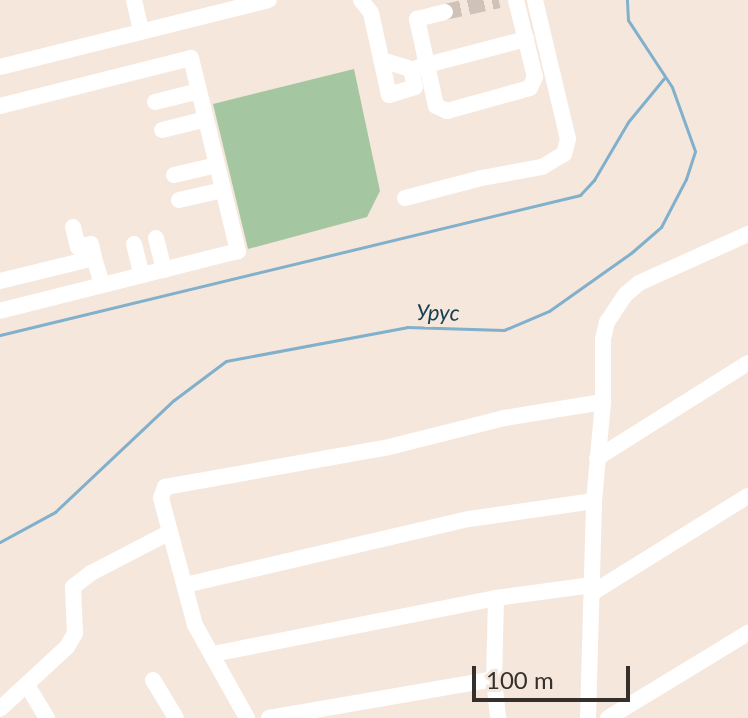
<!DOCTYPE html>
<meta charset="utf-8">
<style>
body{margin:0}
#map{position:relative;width:748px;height:718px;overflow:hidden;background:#f5e7dc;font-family:Lato,sans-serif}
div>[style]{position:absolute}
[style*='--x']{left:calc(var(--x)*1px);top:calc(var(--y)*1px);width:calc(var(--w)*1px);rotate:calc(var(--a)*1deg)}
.forest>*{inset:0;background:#a4c7a1}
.stream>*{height:3px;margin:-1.5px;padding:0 1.5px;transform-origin:1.5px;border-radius:1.5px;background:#80b0cb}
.minor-tunnel>*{height:16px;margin-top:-8px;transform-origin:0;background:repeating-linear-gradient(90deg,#cfc2b9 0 16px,transparent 0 24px)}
.minor>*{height:16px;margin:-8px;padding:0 8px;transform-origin:8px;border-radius:8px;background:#fff}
span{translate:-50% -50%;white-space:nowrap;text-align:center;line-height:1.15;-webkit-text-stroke:6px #f5e7dc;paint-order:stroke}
.water-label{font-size:22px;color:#163f53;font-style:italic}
.scale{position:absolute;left:472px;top:666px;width:158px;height:36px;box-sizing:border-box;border:4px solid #36302c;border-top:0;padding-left:10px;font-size:24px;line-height:28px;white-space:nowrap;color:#36302c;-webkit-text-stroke:6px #f5e7dc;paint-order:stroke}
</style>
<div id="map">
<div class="forest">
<i style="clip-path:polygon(354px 69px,380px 191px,367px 217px,248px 249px,213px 104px)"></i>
</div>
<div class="stream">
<i style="--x:0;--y:335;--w:597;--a:-13.57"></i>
<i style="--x:580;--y:195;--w:21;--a:-47"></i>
<i style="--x:594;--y:180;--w:67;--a:-59.6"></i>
<i style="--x:628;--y:122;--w:58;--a:-50.6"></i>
<i style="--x:0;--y:542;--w:63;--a:-28.6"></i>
<i style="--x:55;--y:512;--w:163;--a:-43.3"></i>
<i style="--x:174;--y:400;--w:65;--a:-36.9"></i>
<i style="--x:226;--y:361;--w:184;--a:-10.6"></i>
<i style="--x:407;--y:327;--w:97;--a:1.8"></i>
<i style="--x:504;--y:330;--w:49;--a:-22.9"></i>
<i style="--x:549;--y:311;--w:100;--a:-35.3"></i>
<i style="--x:631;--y:253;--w:40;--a:-41"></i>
<i style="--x:661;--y:227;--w:54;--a:-62.5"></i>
<i style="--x:686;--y:179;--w:29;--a:-72"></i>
<i style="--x:695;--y:151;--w:68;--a:-109.8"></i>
<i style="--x:672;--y:87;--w:80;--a:-123.3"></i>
<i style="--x:628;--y:20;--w:20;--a:-93"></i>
</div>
<div class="minor-tunnel">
<i style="--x:445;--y:12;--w:55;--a:-12.5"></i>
</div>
<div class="minor">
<i style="--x:134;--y:0;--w:32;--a:77"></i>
<i style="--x:361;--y:0;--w:16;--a:52"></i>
<i style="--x:371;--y:13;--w:84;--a:77.6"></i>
<i style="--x:389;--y:95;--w:27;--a:-17"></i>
<i style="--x:415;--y:87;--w:18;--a:-103"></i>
<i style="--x:411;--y:69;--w:31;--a:-163"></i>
<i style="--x:445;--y:12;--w:29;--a:166"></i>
<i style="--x:417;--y:19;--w:89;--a:77.7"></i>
<i style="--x:436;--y:106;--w:12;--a:24"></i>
<i style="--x:447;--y:111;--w:86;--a:-15.5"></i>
<i style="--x:530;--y:88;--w:12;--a:-66"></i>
<i style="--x:535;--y:77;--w:79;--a:-103.9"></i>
<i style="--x:0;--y:67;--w:277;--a:-14"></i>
<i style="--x:419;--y:67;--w:111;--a:-14.7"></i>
<i style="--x:155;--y:102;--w:45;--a:-14"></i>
<i style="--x:0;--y:106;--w:197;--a:-14.1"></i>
<i style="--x:191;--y:58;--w:199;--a:76.3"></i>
<i style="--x:238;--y:251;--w:245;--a:165.9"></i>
<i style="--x:162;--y:130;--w:45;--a:-14"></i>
<i style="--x:174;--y:175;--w:44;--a:-13.1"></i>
<i style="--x:405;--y:198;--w:80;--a:-14.6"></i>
<i style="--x:482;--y:178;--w:61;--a:-10.4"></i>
<i style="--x:542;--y:167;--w:26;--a:-31"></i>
<i style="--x:564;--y:154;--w:16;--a:-75"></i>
<i style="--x:568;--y:139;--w:143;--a:-103.4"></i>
<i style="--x:179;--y:200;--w:45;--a:-12.8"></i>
<i style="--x:73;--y:227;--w:21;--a:76"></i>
<i style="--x:78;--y:247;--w:13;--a:-13"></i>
<i style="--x:91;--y:244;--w:14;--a:78"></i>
<i style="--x:156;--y:238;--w:33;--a:76"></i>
<i style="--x:134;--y:244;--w:32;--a:76"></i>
<i style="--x:0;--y:281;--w:97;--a:-13.7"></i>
<i style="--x:94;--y:258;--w:28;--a:73"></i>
<i style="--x:597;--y:458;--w:178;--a:-32.2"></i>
<i style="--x:185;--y:585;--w:292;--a:-13.1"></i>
<i style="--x:469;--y:519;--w:126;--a:-8.2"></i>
<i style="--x:592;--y:593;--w:184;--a:-31.9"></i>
<i style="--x:496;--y:598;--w:81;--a:91.4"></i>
<i style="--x:494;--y:679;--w:39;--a:84"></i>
<i style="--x:213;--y:654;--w:288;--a:-11.2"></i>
<i style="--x:496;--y:598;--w:97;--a:-7.7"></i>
<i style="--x:153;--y:680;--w:44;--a:58.8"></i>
<i style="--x:27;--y:685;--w:39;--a:59"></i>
<i style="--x:0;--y:709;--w:91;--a:-42.8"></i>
<i style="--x:67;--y:647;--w:16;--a:-60"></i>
<i style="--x:75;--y:633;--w:46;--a:-92.5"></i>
<i style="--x:73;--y:587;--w:23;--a:-38"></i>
<i style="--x:91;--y:573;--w:89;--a:-27.4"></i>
<i style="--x:247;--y:718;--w:107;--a:-119.2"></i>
<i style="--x:195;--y:625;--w:131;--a:-105"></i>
<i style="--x:161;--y:498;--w:12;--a:-70"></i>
<i style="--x:165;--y:487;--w:223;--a:-10.1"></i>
<i style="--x:385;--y:448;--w:123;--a:-14.1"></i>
<i style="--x:504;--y:418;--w:100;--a:-9.2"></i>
<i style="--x:269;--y:718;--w:228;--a:-9.8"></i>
<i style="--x:588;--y:718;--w:217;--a:-88.4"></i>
<i style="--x:594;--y:501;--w:99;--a:-84.8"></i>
<i style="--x:603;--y:402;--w:63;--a:-90"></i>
<i style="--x:603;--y:339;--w:17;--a:-77"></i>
<i style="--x:607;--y:322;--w:34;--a:-56"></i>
<i style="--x:626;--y:294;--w:17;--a:-40"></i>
<i style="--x:639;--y:283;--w:120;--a:-24.2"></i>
<i style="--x:608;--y:718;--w:164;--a:-31.3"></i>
</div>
<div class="water-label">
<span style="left:438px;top:312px;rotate:1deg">Урус</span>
</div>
<div class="scale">100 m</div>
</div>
